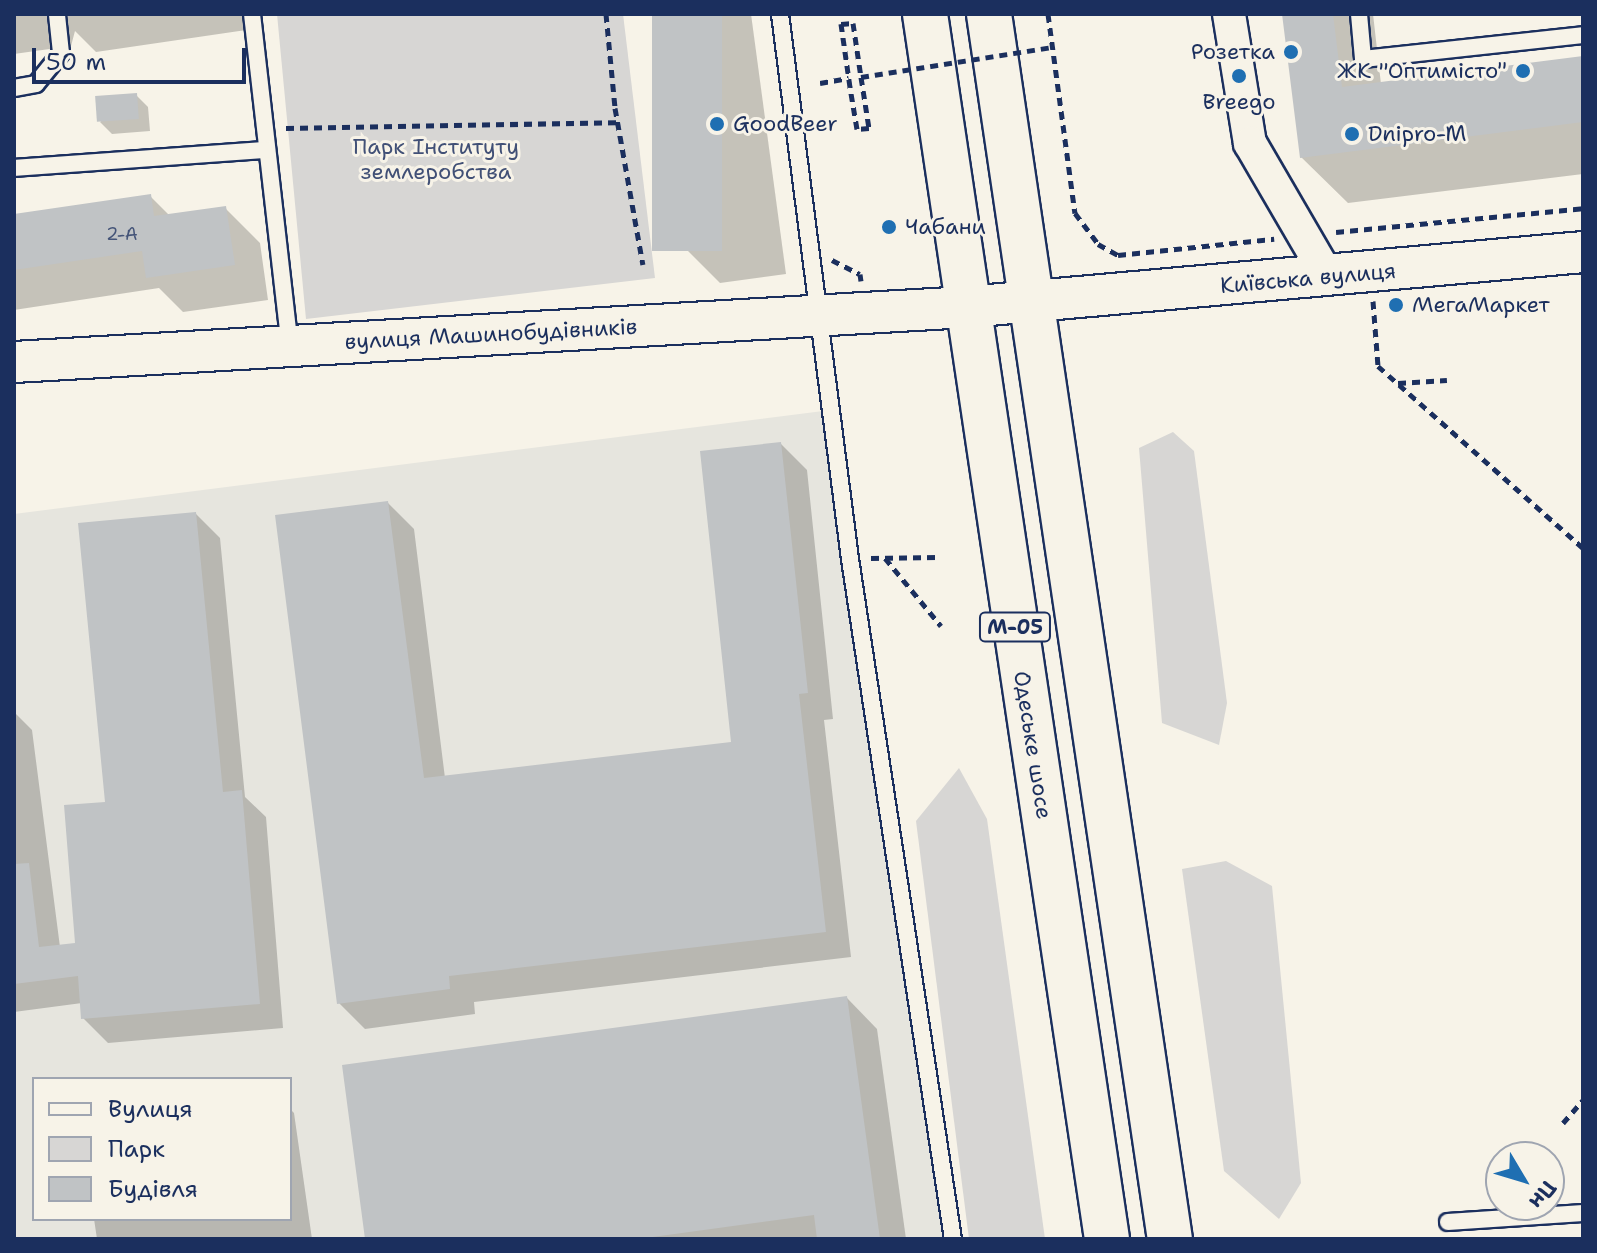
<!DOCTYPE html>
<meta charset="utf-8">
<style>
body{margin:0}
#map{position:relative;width:1597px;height:1253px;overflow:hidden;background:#f7f3e8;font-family:"Shantell Sans",sans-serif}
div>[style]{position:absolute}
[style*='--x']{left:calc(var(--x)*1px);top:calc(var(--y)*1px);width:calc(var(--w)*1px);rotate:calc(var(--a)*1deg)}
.built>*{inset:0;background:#e6e5de}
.green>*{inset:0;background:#d7d6d4}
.shadow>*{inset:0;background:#0003}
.building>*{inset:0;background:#c0c3c5;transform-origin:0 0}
.path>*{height:5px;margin-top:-2.5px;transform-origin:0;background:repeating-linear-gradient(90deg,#1b2f5e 0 8px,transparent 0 14px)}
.roads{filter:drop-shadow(2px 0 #1b2f5e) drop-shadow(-2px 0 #1b2f5e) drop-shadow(0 2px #1b2f5e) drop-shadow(0 -2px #1b2f5e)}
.service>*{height:16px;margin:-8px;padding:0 8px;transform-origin:8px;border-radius:8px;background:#f7f3e8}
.minor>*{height:32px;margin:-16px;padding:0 16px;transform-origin:16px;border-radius:16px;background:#f7f3e8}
.tertiary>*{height:40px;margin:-20px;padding:0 20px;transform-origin:20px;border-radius:20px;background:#f7f3e8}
.trunk>*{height:44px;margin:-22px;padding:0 22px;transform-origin:22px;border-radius:22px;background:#f7f3e8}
.path-bridge>*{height:5px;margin-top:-2.5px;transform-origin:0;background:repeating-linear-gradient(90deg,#1b2f5e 0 8px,transparent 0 14px)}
.dots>*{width:22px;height:22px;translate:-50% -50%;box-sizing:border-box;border:4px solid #f7f3e8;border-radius:50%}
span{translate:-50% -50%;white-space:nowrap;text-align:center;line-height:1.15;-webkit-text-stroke:6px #f7f3e8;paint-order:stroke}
.number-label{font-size:18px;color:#445478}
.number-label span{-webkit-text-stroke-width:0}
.shield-label span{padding:2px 6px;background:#f7f3e8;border:2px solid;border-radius:6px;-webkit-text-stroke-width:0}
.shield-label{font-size:20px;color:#1b2f5e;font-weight:700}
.poi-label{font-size:22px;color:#1b2f5e}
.right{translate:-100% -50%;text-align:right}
.left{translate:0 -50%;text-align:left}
.park-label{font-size:22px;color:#415076}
.street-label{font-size:22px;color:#1b2f5e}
.frame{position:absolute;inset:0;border:16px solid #1b2f5e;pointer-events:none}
.legend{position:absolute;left:32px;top:1077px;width:260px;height:144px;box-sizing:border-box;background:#f7f3e8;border:2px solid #9fa5b1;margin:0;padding:10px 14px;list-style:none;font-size:24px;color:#1b2f5e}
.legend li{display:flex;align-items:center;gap:16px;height:40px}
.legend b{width:40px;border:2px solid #9fa5b1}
.north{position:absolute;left:1485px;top:1141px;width:80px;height:80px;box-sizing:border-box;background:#f7f3e8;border:2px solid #9fa5b1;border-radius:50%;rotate:128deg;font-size:22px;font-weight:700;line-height:32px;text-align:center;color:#1b2f5e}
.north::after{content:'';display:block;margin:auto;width:28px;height:36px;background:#1f6fb2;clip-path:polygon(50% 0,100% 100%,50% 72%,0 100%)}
.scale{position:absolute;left:32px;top:48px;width:214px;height:36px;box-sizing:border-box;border:4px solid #1b2f5e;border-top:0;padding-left:10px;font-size:24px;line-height:28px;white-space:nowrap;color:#1b2f5e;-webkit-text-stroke:6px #f7f3e8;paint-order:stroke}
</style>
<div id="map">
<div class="built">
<i style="clip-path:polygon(evenodd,831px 410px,953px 1239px,14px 1239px,14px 514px,831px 410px,34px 1079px,290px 1079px,290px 1219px,34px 1219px,34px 1079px)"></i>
</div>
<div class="green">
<i style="clip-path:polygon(277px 14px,623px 14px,655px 278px,306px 319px)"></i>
<i style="clip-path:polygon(1173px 432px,1194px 451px,1227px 703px,1219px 745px,1162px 723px,1139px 448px)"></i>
<i style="clip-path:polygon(959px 768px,987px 819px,1045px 1239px,969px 1239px,916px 821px)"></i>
<i style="clip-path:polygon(1226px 861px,1272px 886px,1301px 1183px,1279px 1219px,1224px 1171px,1182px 869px)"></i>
</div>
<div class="shadow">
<i style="clip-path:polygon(14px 14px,251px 14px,253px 29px,96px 52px,75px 31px,71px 46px,14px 54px)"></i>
<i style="clip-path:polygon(654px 14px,751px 14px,786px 274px,720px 283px,685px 248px)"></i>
<i style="clip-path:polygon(1284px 14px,1373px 14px,1381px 84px,1583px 58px,1583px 174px,1348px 203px,1301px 157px)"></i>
<i style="clip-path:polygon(136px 95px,148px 107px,150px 131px,112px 134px,100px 122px)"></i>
<i style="clip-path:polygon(150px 196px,170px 216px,225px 208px,260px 243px,268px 300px,183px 312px,159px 288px,14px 310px,14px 216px)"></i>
<i style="clip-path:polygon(781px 444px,807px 470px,833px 719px,824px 720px,851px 957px,474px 1002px,475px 1014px,365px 1029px,339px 1003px,388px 503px,414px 529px,445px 778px,733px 744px)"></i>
<i style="clip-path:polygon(196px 514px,220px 538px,245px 797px,266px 817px,283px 1028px,108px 1043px,83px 1018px,82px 1003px,14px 1012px,14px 712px,32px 730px,60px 947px,77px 945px,107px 804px)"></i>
<i style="clip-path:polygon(847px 998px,877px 1029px,906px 1239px,367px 1239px)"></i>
<i style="clip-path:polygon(290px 1109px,294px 1113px,312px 1239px,97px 1239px,94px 1219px,290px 1219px)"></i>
</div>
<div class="building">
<i style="left:652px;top:14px;width:70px;height:237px"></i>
<i style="clip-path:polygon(1282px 14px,1333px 14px,1342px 87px,1583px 56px,1583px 122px,1300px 158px)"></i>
<i style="left:137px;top:93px;width:26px;height:42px;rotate:86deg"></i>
<i style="clip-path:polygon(151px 194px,154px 216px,226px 206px,235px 265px,146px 278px,142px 251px,14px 270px,14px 214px)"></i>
<i style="clip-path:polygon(781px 442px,808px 693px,799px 694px,826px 932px,449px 976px,450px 989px,337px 1004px,275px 515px,388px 501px,424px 778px,731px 742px,700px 451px)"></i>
<i style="clip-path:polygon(196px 512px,223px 792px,242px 790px,260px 1004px,81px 1019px,78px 976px,14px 984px,14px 864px,29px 863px,39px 947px,75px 943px,64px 805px,105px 802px,78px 523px)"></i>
<i style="clip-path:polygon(847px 996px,880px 1239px,817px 1239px,814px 1215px,638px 1239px,365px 1239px,342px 1065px)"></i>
</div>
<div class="path">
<i style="--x:606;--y:14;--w:94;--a:84.5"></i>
<i style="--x:615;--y:108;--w:159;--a:79.9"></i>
<i style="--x:1048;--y:14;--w:201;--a:82.3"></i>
<i style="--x:1075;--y:213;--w:39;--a:53"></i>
<i style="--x:1098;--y:244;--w:23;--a:29"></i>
<i style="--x:1118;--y:255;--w:157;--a:-5.9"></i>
<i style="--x:853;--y:23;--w:55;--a:81.6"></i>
<i style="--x:861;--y:77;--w:52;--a:81.1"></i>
<i style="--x:869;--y:128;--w:12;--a:175"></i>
<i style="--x:857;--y:129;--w:43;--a:-99.5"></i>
<i style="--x:850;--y:87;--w:64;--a:-98.1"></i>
<i style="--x:841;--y:24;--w:12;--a:-5"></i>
<i style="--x:820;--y:83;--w:29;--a:-10"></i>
<i style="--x:286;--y:128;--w:331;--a:-1"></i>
<i style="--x:1336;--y:232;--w:248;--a:-5.5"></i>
<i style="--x:832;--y:260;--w:31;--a:27"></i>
<i style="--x:860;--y:274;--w:7;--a:82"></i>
<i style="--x:1373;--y:301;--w:65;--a:85.6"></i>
<i style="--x:1378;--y:366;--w:274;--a:41.6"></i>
<i style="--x:1398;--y:383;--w:49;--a:-3.5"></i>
<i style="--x:871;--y:558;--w:67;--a:-0.9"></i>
<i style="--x:885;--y:558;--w:88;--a:50.5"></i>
<i style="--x:1563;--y:1123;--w:30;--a:-49"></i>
</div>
<div class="roads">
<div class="service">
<i style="--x:252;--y:14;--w:334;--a:83.5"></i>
<i style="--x:780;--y:14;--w:549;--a:82.68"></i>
<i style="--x:850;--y:559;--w:688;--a:81.39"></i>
<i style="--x:1359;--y:14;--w:45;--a:84.9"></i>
<i style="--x:1363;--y:59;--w:221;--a:-6.2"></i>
<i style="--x:14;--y:88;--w:22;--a:-10"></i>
<i style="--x:36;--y:84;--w:40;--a:-51"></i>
<i style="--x:61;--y:53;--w:39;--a:-96"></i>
<i style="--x:14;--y:168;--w:253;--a:-4.1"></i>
<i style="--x:1448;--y:1222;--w:135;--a:-3.8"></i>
</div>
<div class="minor">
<i style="--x:1229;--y:14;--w:131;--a:80.8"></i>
<i style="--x:1250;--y:143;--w:155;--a:59.8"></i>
</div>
<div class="tertiary">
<i style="--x:14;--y:362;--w:955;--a:-3.3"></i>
<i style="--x:967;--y:307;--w:618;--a:-5.1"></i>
</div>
<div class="trunk">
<i style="--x:925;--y:14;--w:1238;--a:81.55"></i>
<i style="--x:989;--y:14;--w:1238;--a:81.6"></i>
</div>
</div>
<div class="path-bridge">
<i style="--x:861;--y:77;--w:193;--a:-8.9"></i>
</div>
<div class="dots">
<i style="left:1291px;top:52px;background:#1f6fb2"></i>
<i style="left:1523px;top:71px;background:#1f6fb2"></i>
<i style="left:1239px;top:76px;background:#1f6fb2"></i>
<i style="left:717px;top:124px;background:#1f6fb2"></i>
<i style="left:1352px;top:134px;background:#1f6fb2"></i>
<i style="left:889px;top:227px;background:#1f6fb2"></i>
<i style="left:1396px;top:305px;background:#1f6fb2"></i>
</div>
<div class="number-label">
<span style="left:122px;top:234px">2-А</span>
</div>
<div class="shield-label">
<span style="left:1015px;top:627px">М-05</span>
</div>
<div class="poi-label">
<span class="right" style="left:1275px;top:52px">Розетка</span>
<span class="right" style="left:1507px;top:71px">ЖК "Оптимісто"</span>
<span style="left:1239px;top:102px">Breego</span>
<span class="left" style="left:733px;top:124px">GoodBeer</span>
<span class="left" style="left:1368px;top:134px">Dnipro-M</span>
<span class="left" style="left:905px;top:227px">Чабани</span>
<span class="left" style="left:1412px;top:305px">МегаМаркет</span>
</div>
<div class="park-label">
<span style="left:436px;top:159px">Парк Інституту<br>землеробства</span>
</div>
<div class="street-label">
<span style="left:1308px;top:278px;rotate:-5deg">Київська вулиця</span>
<span style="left:491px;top:334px;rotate:-3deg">вулиця Машинобудівників</span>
<span style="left:1033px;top:745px;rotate:81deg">Одеське шосе</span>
</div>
<div class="frame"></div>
<ul class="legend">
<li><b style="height:10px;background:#f7f3e8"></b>Вулиця</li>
<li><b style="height:22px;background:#d7d6d4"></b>Парк</li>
<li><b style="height:22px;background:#c0c3c5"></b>Будівля</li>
</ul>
<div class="north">Пн</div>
<div class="scale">50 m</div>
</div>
